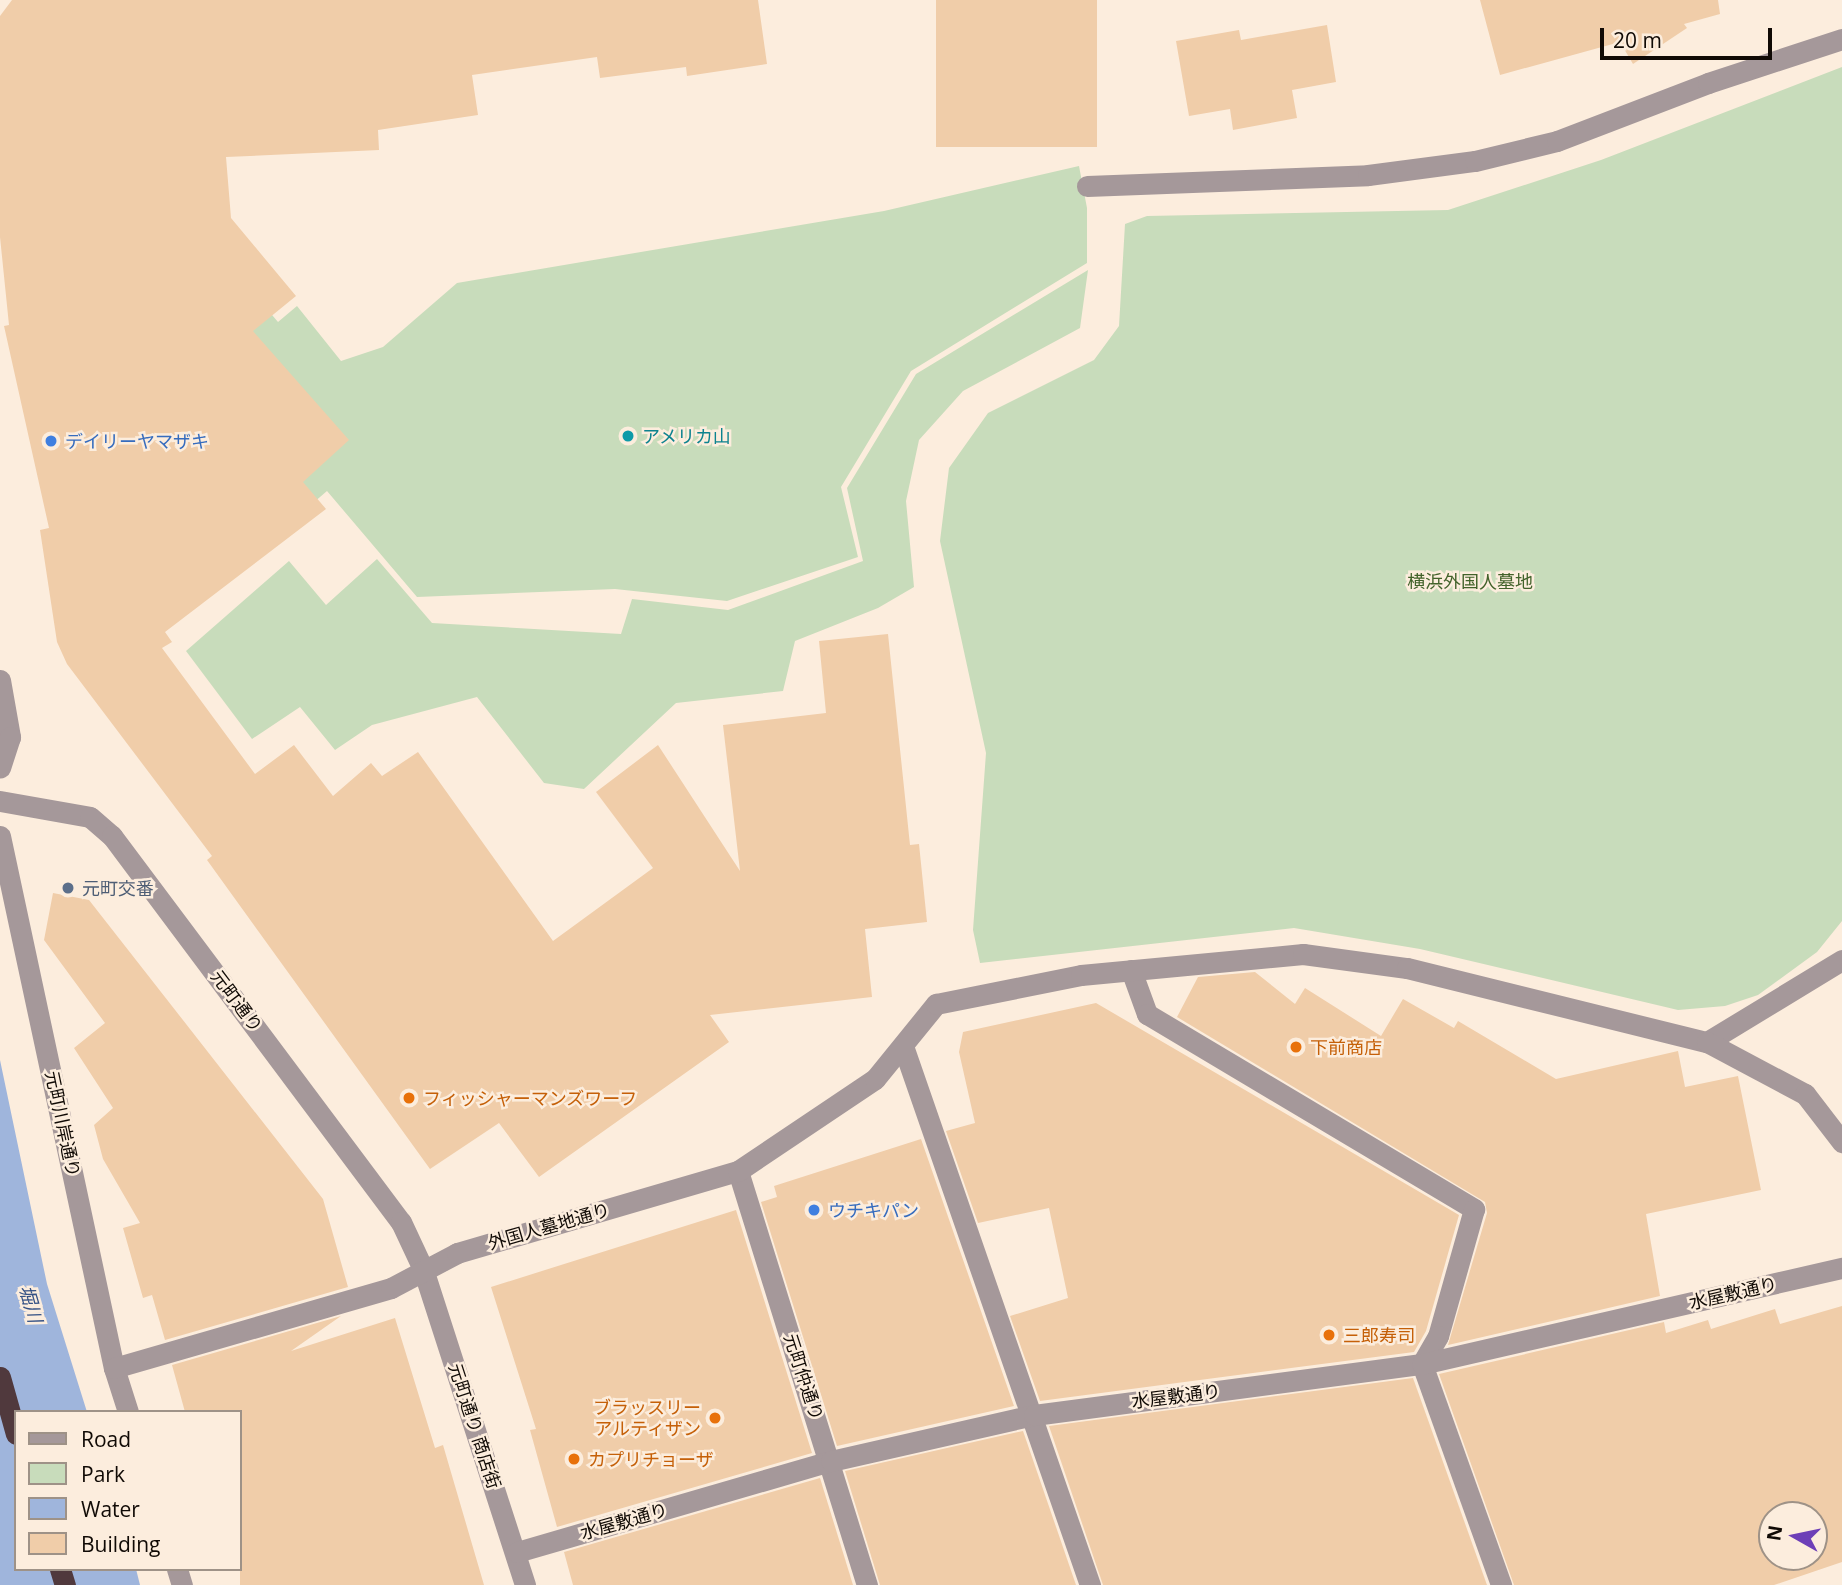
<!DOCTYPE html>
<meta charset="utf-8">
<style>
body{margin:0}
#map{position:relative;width:1842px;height:1585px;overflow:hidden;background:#fceddd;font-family:"Open Sans","Noto Sans JP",sans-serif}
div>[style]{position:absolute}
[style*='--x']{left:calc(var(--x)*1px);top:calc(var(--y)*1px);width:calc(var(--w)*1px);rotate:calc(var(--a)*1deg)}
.green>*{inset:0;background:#c8dcbb}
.water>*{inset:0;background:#9fb5dc}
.building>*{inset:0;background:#f0cda9;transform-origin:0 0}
.minor>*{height:21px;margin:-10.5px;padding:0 10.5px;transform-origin:10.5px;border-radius:10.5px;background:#a5989a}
.highway>*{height:21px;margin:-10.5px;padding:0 10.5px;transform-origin:10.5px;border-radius:10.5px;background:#50393d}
.dots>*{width:19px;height:19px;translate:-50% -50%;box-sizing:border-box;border:4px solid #fceddd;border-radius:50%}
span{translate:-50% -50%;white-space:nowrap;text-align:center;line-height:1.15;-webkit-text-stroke:5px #fceddd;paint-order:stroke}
.culture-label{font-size:18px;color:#0d838f}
.left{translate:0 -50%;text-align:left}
.shop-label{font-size:18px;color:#366cbe}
.park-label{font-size:18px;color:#42622a}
.service-label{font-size:18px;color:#4e5e75}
.street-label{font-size:18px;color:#100a05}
.food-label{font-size:18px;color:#c56008}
.right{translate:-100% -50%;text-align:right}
.water-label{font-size:19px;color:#365285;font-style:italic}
.legend{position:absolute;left:14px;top:1410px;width:228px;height:161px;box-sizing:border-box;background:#fceddd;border:2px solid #9e9287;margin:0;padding:9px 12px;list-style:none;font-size:21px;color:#100a05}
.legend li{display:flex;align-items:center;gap:14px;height:35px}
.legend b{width:35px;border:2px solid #9e9287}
.north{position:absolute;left:1758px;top:1501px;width:70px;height:70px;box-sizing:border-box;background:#fceddd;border:2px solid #9e9287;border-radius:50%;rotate:279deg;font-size:19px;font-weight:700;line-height:28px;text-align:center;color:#100a05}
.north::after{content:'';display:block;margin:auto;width:24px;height:32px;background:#6d3fb7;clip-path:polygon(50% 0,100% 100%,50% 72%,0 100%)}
.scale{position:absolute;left:1600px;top:28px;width:172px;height:32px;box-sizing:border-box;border:4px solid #100a05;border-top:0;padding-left:9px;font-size:21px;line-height:24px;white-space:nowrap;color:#100a05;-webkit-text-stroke:5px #fceddd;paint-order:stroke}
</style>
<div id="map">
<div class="green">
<i style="clip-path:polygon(1842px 67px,1842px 921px,1817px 952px,1758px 995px,1725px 1006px,1678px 1010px,1420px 949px,1294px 928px,980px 963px,973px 930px,986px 753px,940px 541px,949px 468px,988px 413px,1094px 360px,1119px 326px,1125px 224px,1147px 216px,1448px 210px,1601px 160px)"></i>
<i style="clip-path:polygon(1079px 166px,1087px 208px,1087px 263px,911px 371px,841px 487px,858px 557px,727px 601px,615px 589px,417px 597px,327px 491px,291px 522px,228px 263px,278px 322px,297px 306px,341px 361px,383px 347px,457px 283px,884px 211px)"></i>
<i style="clip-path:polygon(1088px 270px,1080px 328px,963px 391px,919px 440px,906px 501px,914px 587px,878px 608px,795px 641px,783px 691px,676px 703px,584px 789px,544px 783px,477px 697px,372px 725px,335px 750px,300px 707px,252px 739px,186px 651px,289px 561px,326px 605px,377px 559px,432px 623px,621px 634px,632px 599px,728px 610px,863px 561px,847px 488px,916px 374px)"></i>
</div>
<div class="water">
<i style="clip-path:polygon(0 1060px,47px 1284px,87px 1412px,16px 1412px,16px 1569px,136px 1569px,140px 1585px,0 1585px)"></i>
</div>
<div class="building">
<i style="clip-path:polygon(12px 0,758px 0,767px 64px,687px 76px,686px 67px,600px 78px,597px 57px,472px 75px,478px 115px,378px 130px,379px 150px,226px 157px,231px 218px,296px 296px,253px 331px,349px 440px,303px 482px,326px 509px,165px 632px,172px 642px,162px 648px,255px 774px,294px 745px,333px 796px,371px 763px,382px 776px,418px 752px,553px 941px,653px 868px,596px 792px,658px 745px,740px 871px,723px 725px,826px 713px,819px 641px,888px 634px,910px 845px,919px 844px,927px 922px,865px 929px,872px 997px,710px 1015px,729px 1042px,539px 1177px,499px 1123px,430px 1169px,207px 860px,212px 856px,67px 664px,57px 642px,40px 530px,49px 528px,4px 326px,9px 325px,0 237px,0 16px)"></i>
<i style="left:936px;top:0;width:161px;height:147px"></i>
<i style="clip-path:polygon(1480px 0,1718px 0,1720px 14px,1684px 24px,1687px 28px,1633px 64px,1620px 42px,1500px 75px)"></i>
<i style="clip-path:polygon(1327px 25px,1336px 82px,1292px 90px,1297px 118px,1233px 130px,1230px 109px,1189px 116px,1176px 41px,1239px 30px,1241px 40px)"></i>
<i style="clip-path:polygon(53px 893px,89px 900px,323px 1199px,348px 1287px,165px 1340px,152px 1295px,143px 1298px,123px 1228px,140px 1223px,103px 1159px,94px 1125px,113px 1108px,74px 1048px,105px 1023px,44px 940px)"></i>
<i style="clip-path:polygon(1255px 972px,1295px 1004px,1305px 988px,1381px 1036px,1403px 999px,1454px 1028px,1458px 1021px,1556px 1079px,1678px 1051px,1685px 1087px,1738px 1076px,1761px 1190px,1646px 1214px,1660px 1296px,1448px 1345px,1487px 1213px,1485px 1202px,1177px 1017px,1198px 977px)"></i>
<i style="clip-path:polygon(1096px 1003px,1459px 1215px,1426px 1331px,1414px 1352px,1040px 1401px,1010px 1316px,1068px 1298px,1049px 1208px,978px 1223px,946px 1131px,975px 1123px,959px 1052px,963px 1032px)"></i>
<i style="clip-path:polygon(921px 1139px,1014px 1406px,837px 1446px,761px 1202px,777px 1197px,774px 1186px)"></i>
<i style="clip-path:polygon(736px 1210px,812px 1453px,557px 1527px,530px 1430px,536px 1429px,491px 1287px)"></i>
<i style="clip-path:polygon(evenodd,1842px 1306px,1842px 1562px,1774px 1585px,1514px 1585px,1439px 1374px,1664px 1322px,1666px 1333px,1708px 1320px,1711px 1329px,1775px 1309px,1780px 1324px,1842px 1306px,1772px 1515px,1814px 1515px,1814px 1557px,1772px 1557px,1772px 1515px)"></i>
<i style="clip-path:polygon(341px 1316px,291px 1351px,395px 1318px,435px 1448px,443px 1445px,484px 1585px,240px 1585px,240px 1412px,185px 1412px,172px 1365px)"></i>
<i style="clip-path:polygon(1413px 1378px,1487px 1585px,1103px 1585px,1049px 1426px)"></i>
<i style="clip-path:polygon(1023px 1431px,1076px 1585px,880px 1585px,845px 1471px)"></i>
<i style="clip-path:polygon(820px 1478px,853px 1585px,573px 1585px,564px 1552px)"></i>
</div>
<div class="minor">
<i style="--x:1087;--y:186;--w:281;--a:-2.2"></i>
<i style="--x:1368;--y:175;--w:108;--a:-7.5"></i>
<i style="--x:1475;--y:161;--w:84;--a:-13.7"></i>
<i style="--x:1557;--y:141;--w:162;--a:-21"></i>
<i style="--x:1708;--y:83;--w:141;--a:-18.2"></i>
<i style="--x:0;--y:680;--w:58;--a:80"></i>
<i style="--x:10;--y:737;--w:32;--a:108"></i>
<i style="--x:0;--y:801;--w:91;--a:10.1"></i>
<i style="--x:90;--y:817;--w:29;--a:41"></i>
<i style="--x:112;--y:836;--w:482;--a:53.2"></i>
<i style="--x:401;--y:1222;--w:52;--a:64.9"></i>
<i style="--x:423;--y:1269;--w:332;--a:72.1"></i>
<i style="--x:0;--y:836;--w:544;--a:77.91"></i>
<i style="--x:114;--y:1368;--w:46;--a:72.3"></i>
<i style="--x:1131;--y:970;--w:47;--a:70"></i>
<i style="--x:1147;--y:1014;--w:381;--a:30.8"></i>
<i style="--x:1474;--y:1209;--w:132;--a:105.8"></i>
<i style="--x:1438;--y:1336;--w:32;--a:120"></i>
<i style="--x:1422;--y:1364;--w:235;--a:70.3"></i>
<i style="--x:1707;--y:1042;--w:158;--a:-31.3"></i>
<i style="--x:903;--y:1046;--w:571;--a:70.87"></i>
<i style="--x:738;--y:1171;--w:434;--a:72.7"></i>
<i style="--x:114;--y:1368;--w:288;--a:-16.1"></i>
<i style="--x:391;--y:1288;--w:75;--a:-27.9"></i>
<i style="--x:457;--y:1253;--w:293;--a:-16.3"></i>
<i style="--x:738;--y:1171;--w:165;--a:-33.9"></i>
<i style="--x:875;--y:1079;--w:97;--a:-50.9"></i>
<i style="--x:936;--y:1004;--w:148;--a:-11.3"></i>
<i style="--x:1081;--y:975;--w:223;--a:-5.4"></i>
<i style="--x:1303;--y:954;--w:105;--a:7.7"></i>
<i style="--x:1407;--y:968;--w:309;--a:13.9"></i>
<i style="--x:1707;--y:1042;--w:111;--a:28"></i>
<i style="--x:1805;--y:1094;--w:61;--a:52.4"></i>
<i style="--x:517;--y:1552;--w:327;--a:-16.2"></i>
<i style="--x:831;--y:1461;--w:208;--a:-12.8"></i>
<i style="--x:1034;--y:1415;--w:391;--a:-7.5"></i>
<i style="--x:1422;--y:1364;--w:431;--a:-12.9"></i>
<i style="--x:177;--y:1569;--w:17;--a:73"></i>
</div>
<div class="highway">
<i style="--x:0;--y:1377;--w:59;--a:74.3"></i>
<i style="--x:60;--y:1569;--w:17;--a:73"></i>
</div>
<div class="dots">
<i style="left:628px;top:436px;background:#0f9aa8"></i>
<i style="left:51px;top:441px;background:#3f7fe0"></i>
<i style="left:68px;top:888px;background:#5c6f8a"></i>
<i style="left:1296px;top:1047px;background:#e8710a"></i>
<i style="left:409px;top:1098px;background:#e8710a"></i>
<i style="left:814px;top:1210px;background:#3f7fe0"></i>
<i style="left:1329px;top:1335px;background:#e8710a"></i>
<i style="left:715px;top:1418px;background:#e8710a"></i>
<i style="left:574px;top:1459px;background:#e8710a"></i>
</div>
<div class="culture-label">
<span class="left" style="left:642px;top:436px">アメリカ山</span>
</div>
<div class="shop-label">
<span class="left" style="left:65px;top:441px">デイリーヤマザキ</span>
<span class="left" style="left:828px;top:1210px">ウチキパン</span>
</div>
<div class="park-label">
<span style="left:1470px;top:581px">横浜外国人墓地</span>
</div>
<div class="service-label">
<span class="left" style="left:82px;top:888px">元町交番</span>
</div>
<div class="street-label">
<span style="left:237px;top:1001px;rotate:53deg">元町通り</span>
<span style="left:63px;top:1124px;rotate:78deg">元町川岸通り</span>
<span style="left:549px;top:1226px;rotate:-16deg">外国人墓地通り</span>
<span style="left:1733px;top:1293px;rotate:-13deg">水屋敷通り</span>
<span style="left:804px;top:1377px;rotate:72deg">元町仲通り</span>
<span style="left:1176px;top:1396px;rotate:-7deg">水屋敷通り</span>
<span style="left:475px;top:1426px;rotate:72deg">元町通り 商店街</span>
<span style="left:624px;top:1521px;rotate:-16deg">水屋敷通り</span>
</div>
<div class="food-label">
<span class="left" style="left:1310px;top:1047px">下前商店</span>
<span class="left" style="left:423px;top:1098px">フィッシャーマンズワーフ</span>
<span class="left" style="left:1343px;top:1335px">三郎寿司</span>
<span class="right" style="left:701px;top:1418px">ブラッスリー<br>アルティザン</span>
<span class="left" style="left:588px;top:1459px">カプリチョーザ</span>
</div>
<div class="water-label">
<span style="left:30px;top:1304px;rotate:74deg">堀川</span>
</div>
<ul class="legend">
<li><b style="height:9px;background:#a5989a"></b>Road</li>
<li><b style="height:19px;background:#c8dcbb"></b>Park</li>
<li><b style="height:19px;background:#9fb5dc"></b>Water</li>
<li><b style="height:19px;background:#f0cda9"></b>Building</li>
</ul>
<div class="north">N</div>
<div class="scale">20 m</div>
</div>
